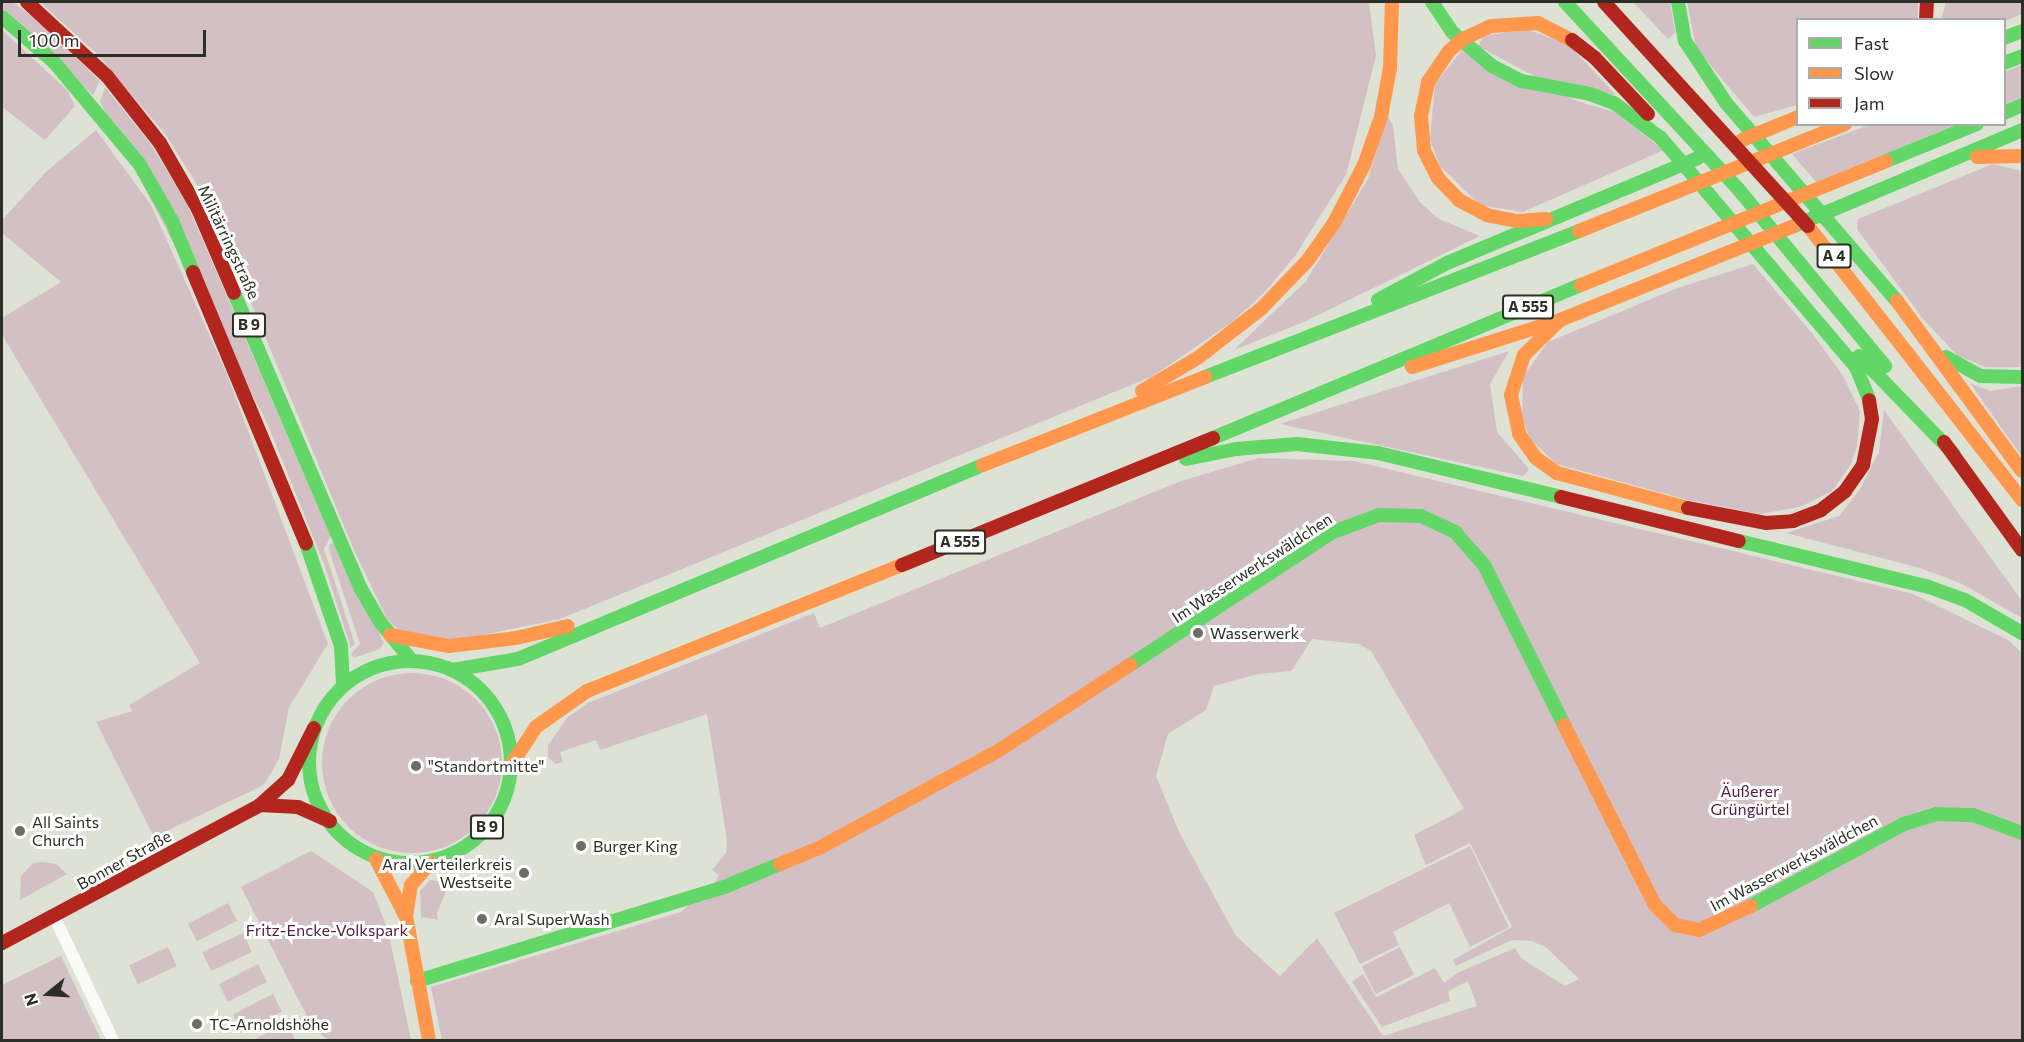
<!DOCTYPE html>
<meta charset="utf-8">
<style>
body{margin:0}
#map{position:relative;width:2024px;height:1042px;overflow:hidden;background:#dee2d4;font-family:Commissioner,sans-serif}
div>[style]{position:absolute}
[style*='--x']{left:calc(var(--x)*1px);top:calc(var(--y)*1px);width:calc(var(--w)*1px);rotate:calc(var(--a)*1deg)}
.green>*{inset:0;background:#d2c0c5;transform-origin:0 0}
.round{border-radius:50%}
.street>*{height:12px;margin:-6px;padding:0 6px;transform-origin:6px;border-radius:6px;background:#fafbf9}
.fast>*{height:14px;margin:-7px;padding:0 7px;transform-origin:7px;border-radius:7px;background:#63d668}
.fast>.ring{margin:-7px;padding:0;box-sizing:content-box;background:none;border:14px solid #63d668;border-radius:50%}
.slow>*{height:14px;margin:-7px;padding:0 7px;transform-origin:7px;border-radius:7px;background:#ff974d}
.jam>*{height:14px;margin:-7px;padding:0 7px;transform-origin:7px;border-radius:7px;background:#b3261e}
.dots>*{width:16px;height:16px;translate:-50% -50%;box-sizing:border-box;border:3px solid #fff;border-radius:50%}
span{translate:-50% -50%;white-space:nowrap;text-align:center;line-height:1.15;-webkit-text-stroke:6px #fff;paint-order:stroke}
.shield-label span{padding:2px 4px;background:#fff;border:2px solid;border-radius:4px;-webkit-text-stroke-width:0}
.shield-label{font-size:15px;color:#2d2f26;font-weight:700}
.street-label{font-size:16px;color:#2d2f26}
.poi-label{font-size:16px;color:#2d2f26}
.left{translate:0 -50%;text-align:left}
.right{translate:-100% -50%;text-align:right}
.park-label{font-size:16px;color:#552042}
.frame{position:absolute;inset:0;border:3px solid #2d2f26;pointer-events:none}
.legend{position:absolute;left:1796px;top:18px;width:210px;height:108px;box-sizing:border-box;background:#fff;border:2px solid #abaca8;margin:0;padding:8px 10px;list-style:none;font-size:18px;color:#2d2f26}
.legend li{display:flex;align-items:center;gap:12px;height:30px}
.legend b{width:30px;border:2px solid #abaca8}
.north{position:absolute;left:18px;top:964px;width:60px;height:60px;-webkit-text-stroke:4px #fff;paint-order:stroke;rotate:252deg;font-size:16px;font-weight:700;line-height:24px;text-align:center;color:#2d2f26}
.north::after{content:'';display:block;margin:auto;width:21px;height:27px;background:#2d2f26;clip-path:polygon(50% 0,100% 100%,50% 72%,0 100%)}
.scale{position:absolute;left:18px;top:30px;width:188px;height:27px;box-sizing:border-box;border:3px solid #2d2f26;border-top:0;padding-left:8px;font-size:18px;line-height:21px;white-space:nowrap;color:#2d2f26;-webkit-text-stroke:4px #fff;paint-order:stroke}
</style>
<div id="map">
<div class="green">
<i style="clip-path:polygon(2px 2px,13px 2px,40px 23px,100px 81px,93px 95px,2px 8px)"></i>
<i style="clip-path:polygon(40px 2px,1369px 2px,1376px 56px,1346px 175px,1295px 256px,1264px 293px,1232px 322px,1153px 376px,560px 619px,443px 643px,403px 634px,387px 619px,354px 550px,212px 209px,166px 135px,96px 53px)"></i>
<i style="clip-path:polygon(1633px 2px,1670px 2px,1675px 32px,1671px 37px,1668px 39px)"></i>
<i style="clip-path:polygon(1687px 2px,1918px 2px,1918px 19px,1798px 20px,1797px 105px,1754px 117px,1696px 48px)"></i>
<i style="clip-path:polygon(1946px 2px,2022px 2px,2022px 14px,2005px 21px,1941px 19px)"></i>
<i style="clip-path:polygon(1526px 29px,1569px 45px,1616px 95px,1536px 77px,1478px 46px,1484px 36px)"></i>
<i style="clip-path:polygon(2px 30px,67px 90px,75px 106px,45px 140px,2px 107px)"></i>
<i style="clip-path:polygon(1462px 50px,1577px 101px,1614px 112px,1664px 150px,1523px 212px,1480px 205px,1440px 166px,1430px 139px,1435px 84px)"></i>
<i style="clip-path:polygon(2022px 65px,2022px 97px,2005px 104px,2005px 72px)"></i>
<i style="clip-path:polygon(105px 87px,150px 143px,186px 202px,331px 536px,324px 549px,355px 644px,351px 648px,324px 564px,268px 425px,100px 102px)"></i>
<i style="clip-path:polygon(1387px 116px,1393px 125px,1398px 169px,1420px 202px,1437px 218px,1480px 236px,1306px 321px,1234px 350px,1306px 281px,1368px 179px)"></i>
<i style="clip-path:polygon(1869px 125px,1955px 125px,1816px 182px,1792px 154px)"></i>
<i style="clip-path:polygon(96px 130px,151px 205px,226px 372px,328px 644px,289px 707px,279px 759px,264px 785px,154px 837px,96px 722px,132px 711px,129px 705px,200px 663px,2px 335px,2px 318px,61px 282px,2px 233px,2px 220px,46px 172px)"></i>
<i style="clip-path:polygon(1993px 164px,2022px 171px,2022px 367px,1986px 367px,1958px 356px,1923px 319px,1857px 229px,1858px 219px)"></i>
<i style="clip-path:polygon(1753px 264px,1815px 337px,1843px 376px,1860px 411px,1857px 446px,1850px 466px,1832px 491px,1800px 507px,1760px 514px,1688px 500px,1556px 464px,1530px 439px,1522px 416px,1523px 377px,1548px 342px,1675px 289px)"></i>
<i style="clip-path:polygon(1509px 351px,1490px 384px,1497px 432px,1529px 469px,1523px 476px,1280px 424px)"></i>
<i style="clip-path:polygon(1970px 383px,1990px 391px,2022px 386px,2022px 457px)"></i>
<i style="clip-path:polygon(1884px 410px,2022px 601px,2022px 618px,1960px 583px,1920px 568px,1786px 533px,1839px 516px,1860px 489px,1879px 452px)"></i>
<i style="clip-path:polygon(evenodd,1259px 458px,1354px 461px,1913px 594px,2008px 640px,2022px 653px,2022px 1040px,442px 1040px,431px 987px,681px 912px,690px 904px,705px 900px,719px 875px,712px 870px,726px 853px,727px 840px,707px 714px,600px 750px,596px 740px,560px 752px,563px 762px,556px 764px,548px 757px,548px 745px,568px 717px,588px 703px,814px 613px,820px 628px,1181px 481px,1259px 458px,1312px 639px,1359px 644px,1371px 651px,1464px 809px,1414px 835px,1426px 865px,1470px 843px,1512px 927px,1453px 960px,1456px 966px,1512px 940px,1531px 941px,1546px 947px,1579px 979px,1565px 986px,1521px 958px,1515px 948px,1459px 972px,1444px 983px,1435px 968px,1376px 997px,1363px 974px,1352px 982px,1382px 1027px,1450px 1001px,1448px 991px,1468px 981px,1477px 1006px,1383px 1036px,1317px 938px,1280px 976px,1236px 936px,1180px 834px,1156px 776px,1168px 734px,1206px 710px,1214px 686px,1258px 674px,1291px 671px,1312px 639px)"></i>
<i style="clip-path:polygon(333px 542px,384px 643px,380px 649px,354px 658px,351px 654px,360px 644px,330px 553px,329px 546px)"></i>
<i class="round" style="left:322px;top:673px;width:180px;height:180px"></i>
<i style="clip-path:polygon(1470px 846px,1509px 927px,1470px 947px,1449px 903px,1393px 932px,1399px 945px,1360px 964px,1334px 913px)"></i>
<i style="clip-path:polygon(311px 851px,373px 892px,388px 930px,411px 1040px,328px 1040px,313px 1028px,241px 887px)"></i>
<i style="clip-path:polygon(43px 862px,56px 864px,67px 874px,20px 900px,21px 876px,33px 863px)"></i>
<i style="clip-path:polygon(430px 880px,445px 882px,448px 887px,437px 913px,438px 920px,421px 917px,420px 891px)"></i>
<i style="left:228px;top:903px;width:20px;height:45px;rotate:63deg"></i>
<i style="left:243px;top:933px;width:21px;height:45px;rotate:65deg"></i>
<i style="left:168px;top:947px;width:21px;height:43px;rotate:65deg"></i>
<i style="left:1400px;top:947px;width:31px;height:43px;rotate:63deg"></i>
<i style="clip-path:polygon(61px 956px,101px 1040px,2px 1040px,2px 985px)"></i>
<i style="left:258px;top:964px;width:20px;height:44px;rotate:63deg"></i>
<i style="left:273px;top:994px;width:20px;height:45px;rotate:63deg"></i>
<i style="clip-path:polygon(287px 1023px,295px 1040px,253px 1040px)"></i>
</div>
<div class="street">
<i style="--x:54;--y:916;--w:137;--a:64.6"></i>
</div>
<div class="fast">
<i style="--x:1432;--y:2;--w:36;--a:56"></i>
<i style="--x:1452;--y:32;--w:52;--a:40.4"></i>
<i style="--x:1492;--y:66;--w:34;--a:27"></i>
<i style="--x:1522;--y:81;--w:69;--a:10.8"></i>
<i style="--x:1590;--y:94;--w:26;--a:21"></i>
<i style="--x:1614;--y:103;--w:59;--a:36.7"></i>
<i style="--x:1661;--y:138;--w:301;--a:49.6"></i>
<i style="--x:1856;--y:367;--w:35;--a:68"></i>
<i style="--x:1565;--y:2;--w:256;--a:47.2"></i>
<i style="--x:1739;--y:190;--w:229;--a:50.3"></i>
<i style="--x:1678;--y:2;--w:40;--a:80"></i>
<i style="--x:1685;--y:41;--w:74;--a:56.5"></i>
<i style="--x:1726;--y:103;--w:262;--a:49.2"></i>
<i style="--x:2;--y:17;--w:69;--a:40.9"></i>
<i style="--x:54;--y:62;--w:134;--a:50.1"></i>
<i style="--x:140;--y:165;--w:64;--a:60.3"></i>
<i style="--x:172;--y:221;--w:55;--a:67.6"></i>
<i style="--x:2004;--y:38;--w:19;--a:-21"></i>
<i style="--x:2004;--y:63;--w:19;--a:-21"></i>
<i style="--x:2004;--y:113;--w:20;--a:-24"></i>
<i style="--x:1886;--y:161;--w:98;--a:-22.1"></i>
<i style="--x:1794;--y:226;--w:247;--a:-22.8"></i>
<i style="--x:234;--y:293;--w:322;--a:66.8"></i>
<i style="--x:361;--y:589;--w:39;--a:60"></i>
<i style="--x:381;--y:623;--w:49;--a:50.8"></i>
<i style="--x:1378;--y:300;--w:78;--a:-28.2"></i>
<i style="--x:1447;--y:263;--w:272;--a:-22.7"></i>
<i style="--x:1859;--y:356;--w:136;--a:45.9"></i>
<i style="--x:1946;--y:357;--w:39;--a:29"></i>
<i style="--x:1980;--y:376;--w:42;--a:1.4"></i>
<i style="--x:1205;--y:377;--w:401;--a:-21.3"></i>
<i style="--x:1213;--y:438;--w:399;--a:-22.6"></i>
<i style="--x:1186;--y:459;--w:51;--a:-11.3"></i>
<i style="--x:1236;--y:449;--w:61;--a:-4.7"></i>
<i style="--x:1297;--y:444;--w:81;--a:6.3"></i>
<i style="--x:1378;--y:453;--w:188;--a:13.5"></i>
<i style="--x:1739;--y:541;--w:195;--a:13.6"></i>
<i style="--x:1929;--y:587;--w:38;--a:20"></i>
<i style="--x:1965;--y:600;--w:66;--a:30.1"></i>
<i style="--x:306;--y:543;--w:109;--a:71.2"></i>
<i style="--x:341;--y:646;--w:39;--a:87"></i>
<i class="ring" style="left:309px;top:661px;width:188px;height:188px"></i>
<i style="--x:1130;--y:665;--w:240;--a:-33.3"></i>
<i style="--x:1331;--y:533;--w:51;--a:-20.6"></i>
<i style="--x:1379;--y:515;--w:42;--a:1.4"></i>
<i style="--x:1421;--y:516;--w:38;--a:25"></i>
<i style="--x:1455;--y:532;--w:44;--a:48.7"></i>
<i style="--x:1484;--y:565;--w:179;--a:63.4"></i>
<i style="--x:452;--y:670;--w:67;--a:-9.5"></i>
<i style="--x:518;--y:659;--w:504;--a:-22.65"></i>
<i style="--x:1751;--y:906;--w:174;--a:-28.2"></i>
<i style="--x:1904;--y:824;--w:34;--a:-17"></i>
<i style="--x:1937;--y:814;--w:36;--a:2"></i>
<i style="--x:1973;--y:815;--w:52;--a:20.2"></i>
<i style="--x:417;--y:981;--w:321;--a:-17"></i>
<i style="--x:724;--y:887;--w:61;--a:-22.3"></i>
</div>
<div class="slow">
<i style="--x:1742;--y:140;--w:61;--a:-22.3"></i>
<i style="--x:1977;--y:157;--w:45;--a:-1.3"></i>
<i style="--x:1546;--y:219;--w:29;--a:176"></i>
<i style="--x:1517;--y:221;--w:31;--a:-169"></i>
<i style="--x:1487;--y:215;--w:32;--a:-152"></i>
<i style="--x:1459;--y:200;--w:30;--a:-134"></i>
<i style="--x:1438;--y:178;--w:31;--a:-117"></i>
<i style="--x:1424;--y:150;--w:34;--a:-95"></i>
<i style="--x:1421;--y:116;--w:35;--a:-78"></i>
<i style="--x:1428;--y:82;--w:37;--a:-56"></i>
<i style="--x:1449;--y:51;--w:18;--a:-41"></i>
<i style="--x:1463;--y:39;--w:31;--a:-25"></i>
<i style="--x:1491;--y:26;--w:47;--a:-3.7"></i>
<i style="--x:1538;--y:23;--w:38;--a:27"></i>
<i style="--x:1808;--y:226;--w:348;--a:52"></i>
<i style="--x:1579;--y:231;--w:287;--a:-21.9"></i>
<i style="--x:1581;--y:285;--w:329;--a:-22.1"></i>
<i style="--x:1897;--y:301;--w:211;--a:53.7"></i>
<i style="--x:1560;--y:320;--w:50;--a:135.8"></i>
<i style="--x:1524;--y:355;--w:42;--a:108"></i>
<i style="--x:1511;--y:395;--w:40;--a:78"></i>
<i style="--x:1519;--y:434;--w:29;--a:55"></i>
<i style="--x:1536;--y:458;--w:26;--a:36"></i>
<i style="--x:1557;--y:473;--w:136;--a:15"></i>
<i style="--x:1412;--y:367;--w:155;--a:-17.6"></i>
<i style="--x:1560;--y:320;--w:252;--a:-21.9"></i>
<i style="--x:1142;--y:391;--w:66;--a:-30.8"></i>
<i style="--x:1199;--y:357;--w:80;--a:-37.9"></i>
<i style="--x:1262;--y:308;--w:66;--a:-46.2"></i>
<i style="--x:1308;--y:260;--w:45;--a:-54.9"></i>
<i style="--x:1334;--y:223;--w:65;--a:-62.7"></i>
<i style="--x:1364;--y:165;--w:51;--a:-70.5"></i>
<i style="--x:1381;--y:117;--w:50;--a:-79.6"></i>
<i style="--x:1390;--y:68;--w:66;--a:-88.3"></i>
<i style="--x:983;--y:465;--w:239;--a:-21.6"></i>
<i style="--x:390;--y:635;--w:60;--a:10.6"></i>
<i style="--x:449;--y:646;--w:67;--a:-6.8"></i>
<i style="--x:516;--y:638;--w:53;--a:-13"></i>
<i style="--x:1564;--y:725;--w:202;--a:63.2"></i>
<i style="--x:1655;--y:905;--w:28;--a:45"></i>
<i style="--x:1675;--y:925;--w:25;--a:12"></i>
<i style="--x:1699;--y:930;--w:57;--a:-24.8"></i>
<i style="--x:511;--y:765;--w:45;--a:-56.7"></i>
<i style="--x:536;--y:727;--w:62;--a:-35.2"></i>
<i style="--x:587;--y:691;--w:339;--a:-21.8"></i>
<i style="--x:376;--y:859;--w:63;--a:62.6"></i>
<i style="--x:780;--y:864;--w:44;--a:-22.5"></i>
<i style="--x:821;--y:847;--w:201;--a:-28.5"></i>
<i style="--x:998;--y:751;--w:158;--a:-33.1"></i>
<i style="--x:429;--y:1040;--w:126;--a:-100.5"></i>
<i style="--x:406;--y:916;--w:31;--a:-81"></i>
<i style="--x:411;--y:885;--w:30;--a:-49"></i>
</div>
<div class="jam">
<i style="--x:27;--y:2;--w:109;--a:42.8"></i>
<i style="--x:107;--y:76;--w:85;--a:51.7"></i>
<i style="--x:160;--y:143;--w:76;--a:60.1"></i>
<i style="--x:198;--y:209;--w:91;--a:66.8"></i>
<i style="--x:1604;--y:2;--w:303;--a:47.7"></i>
<i style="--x:1926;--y:20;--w:18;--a:-87"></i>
<i style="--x:1572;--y:40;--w:29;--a:38"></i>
<i style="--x:1595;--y:58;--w:77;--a:46.6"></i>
<i style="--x:193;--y:272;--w:294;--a:67.4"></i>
<i style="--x:1944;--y:442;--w:133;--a:54.2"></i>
<i style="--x:1561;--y:497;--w:183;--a:13.9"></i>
<i style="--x:1688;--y:508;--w:79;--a:10.9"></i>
<i style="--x:1766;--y:523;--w:27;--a:-4"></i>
<i style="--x:1793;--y:521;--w:30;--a:-21"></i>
<i style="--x:1821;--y:510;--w:31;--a:-38"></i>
<i style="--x:1845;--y:491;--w:32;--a:-55"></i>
<i style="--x:1863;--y:465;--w:47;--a:-78.9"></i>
<i style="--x:1872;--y:419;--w:19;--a:-99"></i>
<i style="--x:902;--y:565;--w:336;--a:-22.2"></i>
<i style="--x:260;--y:805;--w:38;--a:3"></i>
<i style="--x:298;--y:807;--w:35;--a:24"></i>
<i style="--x:2;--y:943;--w:293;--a:-28.1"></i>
<i style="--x:260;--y:805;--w:38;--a:-42"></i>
<i style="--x:288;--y:780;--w:58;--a:-63.4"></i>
</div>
<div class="dots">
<i style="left:1198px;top:633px;background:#6b6e63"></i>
<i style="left:416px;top:766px;background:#6b6e63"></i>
<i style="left:20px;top:831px;background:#6b6e63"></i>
<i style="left:581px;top:846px;background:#6b6e63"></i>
<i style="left:524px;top:873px;background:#6b6e63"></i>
<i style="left:482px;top:919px;background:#6b6e63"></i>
<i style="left:197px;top:1024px;background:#6b6e63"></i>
</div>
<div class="shield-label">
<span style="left:1834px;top:256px">A 4</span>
<span style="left:1528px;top:307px">A 555</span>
<span style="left:249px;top:325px">B 9</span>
<span style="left:960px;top:542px">A 555</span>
<span style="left:487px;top:827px">B 9</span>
</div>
<div class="street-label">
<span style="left:229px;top:242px;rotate:65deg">Militärringstraße</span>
<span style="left:1252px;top:568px;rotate:-33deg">Im Wasserwerkswäldchen</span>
<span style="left:124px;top:860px;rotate:-29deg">Bonner Straße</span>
<span style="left:1794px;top:863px;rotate:-28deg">Im Wasserwerkswäldchen</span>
</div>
<div class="poi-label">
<span class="left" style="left:1210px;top:633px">Wasserwerk</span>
<span class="left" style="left:428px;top:766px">"Standortmitte"</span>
<span class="left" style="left:32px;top:831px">All Saints<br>Church</span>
<span class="left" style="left:593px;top:846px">Burger King</span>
<span class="right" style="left:512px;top:873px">Aral Verteilerkreis<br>Westseite</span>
<span class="left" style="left:494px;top:919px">Aral SuperWash</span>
<span class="left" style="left:209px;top:1024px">TC-Arnoldshöhe</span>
</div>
<div class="park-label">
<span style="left:1750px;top:800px">Äußerer<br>Grüngürtel</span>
<span style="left:327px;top:930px">Fritz-Encke-Volkspark</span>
</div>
<div class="frame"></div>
<ul class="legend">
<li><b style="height:8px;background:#63d668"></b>Fast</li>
<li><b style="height:8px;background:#ff974d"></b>Slow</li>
<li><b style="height:8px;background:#b3261e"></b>Jam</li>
</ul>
<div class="north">N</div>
<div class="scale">100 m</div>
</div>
